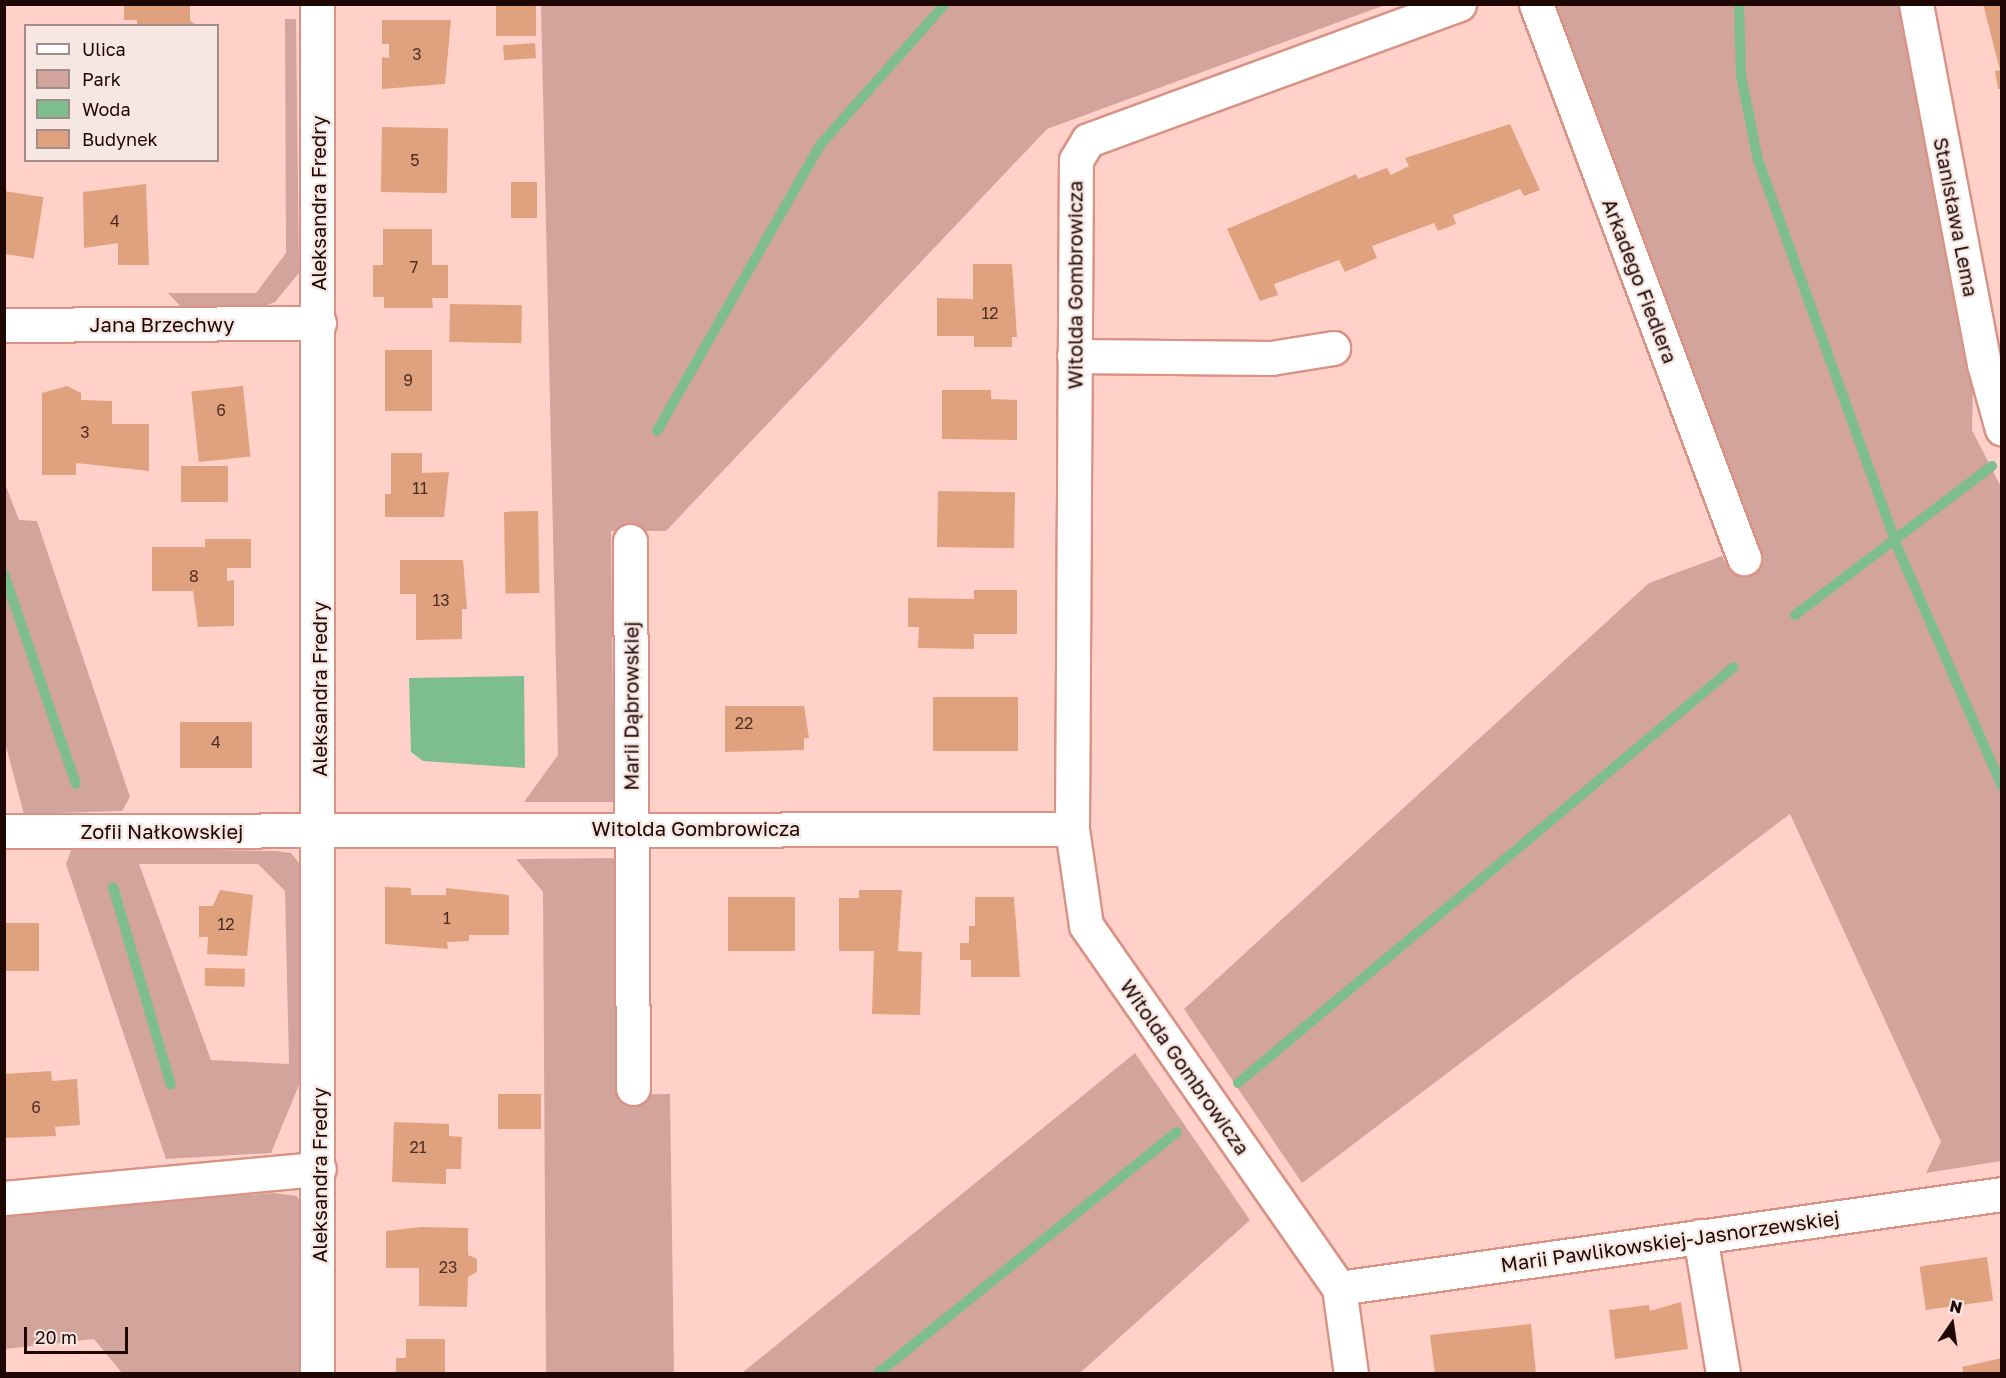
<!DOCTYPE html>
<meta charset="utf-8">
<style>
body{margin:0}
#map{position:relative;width:2006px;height:1378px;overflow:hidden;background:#ffd1c8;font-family:"Golos Text",sans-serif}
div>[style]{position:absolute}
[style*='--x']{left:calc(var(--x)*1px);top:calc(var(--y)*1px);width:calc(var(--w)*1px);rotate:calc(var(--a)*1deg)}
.green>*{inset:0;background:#d3a49b}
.water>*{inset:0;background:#7ebd8e}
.stream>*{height:10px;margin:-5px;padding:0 5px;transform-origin:5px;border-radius:5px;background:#7ebd8e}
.building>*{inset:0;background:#e0a27e;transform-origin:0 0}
.roads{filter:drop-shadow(2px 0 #d99385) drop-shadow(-2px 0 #d99385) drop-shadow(0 2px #d99385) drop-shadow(0 -2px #d99385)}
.minor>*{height:33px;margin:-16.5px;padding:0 16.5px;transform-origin:16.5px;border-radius:16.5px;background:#fff}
span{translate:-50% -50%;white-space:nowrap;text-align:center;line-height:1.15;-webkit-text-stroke:4.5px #f6e7e3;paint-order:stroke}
.number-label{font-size:16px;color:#4f2e22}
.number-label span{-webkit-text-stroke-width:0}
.street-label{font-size:20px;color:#1f0704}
.frame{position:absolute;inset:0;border:6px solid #1f0704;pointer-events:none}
.legend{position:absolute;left:24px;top:24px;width:195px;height:138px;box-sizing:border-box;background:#f6e7e3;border:2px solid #a08d8a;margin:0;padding:8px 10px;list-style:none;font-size:18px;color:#1f0704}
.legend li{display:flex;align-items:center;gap:12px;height:30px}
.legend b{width:30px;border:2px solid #a08d8a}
.north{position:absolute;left:1922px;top:1294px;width:60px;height:60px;-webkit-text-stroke:4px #f6e7e3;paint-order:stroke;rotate:13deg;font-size:16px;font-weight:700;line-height:24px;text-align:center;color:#1f0704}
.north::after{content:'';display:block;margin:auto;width:21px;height:27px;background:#1f0704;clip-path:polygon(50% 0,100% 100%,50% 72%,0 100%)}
.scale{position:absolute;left:24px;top:1327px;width:104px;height:27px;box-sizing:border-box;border:3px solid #1f0704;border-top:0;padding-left:8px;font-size:18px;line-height:21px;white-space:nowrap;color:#1f0704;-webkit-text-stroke:4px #f6e7e3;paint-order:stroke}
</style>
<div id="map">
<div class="green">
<i style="clip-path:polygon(541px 5px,1385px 5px,1047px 129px,666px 531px,611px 531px,614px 802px,524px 802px,558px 755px)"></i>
<i style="clip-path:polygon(1559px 5px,1899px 5px,1973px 384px,1972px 430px,2001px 487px,2001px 1161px,1926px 1173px,1941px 1142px,1790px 814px,1302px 1183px,1184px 1009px,1649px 583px,1722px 556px,1730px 571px,1761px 553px,1556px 14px)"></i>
<i style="clip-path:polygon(285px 19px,296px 19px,299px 273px,275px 302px,262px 307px,181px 307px,168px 293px,256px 293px,286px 253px)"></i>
<i style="clip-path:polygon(4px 481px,19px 520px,37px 521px,130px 797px,122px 811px,24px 814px,5px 743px)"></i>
<i style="clip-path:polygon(evenodd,72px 848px,276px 851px,291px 853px,300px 864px,308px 1063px,271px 1153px,166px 1159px,66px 864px,72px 848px,139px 864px,258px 864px,285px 891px,289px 1064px,211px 1060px,139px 864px)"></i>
<i style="clip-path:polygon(620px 858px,620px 1095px,670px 1094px,674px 1373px,546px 1373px,543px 892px,516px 859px)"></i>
<i style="clip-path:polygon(1135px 1053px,1250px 1220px,1080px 1373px,742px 1373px)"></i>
<i style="clip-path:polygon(274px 1193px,297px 1196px,306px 1211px,301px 1373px,122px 1373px,94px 1339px,5px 1349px,5px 1212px)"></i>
</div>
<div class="water">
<i style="clip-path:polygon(524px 676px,525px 768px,423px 761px,411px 752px,409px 678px)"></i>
</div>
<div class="stream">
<i style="--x:1739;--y:4;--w:72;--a:88.4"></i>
<i style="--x:1741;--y:76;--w:86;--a:78.6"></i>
<i style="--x:1758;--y:160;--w:408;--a:70.2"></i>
<i style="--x:1896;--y:544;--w:265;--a:66.4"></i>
<i style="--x:657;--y:431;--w:331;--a:-60.3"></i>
<i style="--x:821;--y:144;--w:187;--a:-48.5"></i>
<i style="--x:4;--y:574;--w:222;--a:71.1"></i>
<i style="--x:1795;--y:615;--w:247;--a:-37.1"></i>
<i style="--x:113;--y:887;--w:206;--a:73.7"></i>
<i style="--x:1238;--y:1083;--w:647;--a:-39.99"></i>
<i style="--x:877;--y:1374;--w:385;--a:-38.9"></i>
</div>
<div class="building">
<i style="clip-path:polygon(124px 4px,190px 4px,190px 21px,198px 26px,137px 26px,137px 20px,124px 20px)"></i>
<i style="clip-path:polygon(1983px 4px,2002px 4px,2002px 89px,1998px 89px,1995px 71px,2000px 70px)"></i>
<i style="left:496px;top:5px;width:40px;height:31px"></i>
<i style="clip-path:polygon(382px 20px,451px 20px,445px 84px,382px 89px,382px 57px,389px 58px,389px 44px,382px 44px)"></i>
<i style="left:535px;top:43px;width:15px;height:32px;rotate:86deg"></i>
<i style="clip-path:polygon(1510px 124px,1540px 190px,1524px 196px,1520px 189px,1453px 215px,1456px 224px,1438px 231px,1434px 223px,1372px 246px,1377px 258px,1345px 272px,1339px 260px,1274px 284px,1278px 295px,1260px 301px,1227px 229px,1356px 174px,1358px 179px,1387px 168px,1391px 175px,1409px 166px,1405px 158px)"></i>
<i style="left:382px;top:127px;width:66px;height:65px;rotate:1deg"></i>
<i style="left:511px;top:182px;width:26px;height:36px"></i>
<i style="clip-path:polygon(146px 184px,149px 265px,118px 265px,118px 243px,84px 248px,83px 192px)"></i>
<i style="left:4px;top:191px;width:40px;height:62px;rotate:9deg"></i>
<i style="clip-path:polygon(383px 229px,432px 229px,432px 265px,448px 265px,448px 298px,432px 298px,433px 308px,384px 308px,384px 297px,373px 297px,373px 265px,383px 265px)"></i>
<i style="clip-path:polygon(973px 264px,1012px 264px,1017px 337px,1012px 337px,1012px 347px,974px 347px,974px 336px,937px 336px,937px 298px,973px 299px)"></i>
<i style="left:450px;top:304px;width:72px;height:38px;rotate:1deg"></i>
<i style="left:432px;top:350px;width:61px;height:47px;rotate:90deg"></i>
<i style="clip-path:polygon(67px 386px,81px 393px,81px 400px,112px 401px,112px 424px,149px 424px,149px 471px,76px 463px,76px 475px,42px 475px,42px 393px)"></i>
<i style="left:243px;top:386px;width:71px;height:52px;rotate:84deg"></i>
<i style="clip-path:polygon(942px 390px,991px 390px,991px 399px,1017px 400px,1017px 440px,942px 439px)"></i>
<i style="clip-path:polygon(391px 453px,422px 453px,422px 473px,449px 472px,444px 517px,385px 517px,385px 494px,391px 494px)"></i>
<i style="left:181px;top:466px;width:47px;height:36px"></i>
<i style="left:938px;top:491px;width:77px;height:56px;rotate:1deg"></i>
<i style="left:538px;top:511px;width:82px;height:34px;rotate:89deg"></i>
<i style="clip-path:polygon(205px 539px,251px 539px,251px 568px,227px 568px,227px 581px,234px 580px,234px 626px,198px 627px,193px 591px,152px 591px,152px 547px,205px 547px)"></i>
<i style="clip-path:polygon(400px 560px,463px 560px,467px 609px,462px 609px,462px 639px,416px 640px,416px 594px,400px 594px)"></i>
<i style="clip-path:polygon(974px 590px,1017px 590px,1017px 634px,974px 634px,974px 649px,918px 648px,919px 627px,908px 627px,908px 598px,974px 599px)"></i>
<i style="left:933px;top:697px;width:85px;height:54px"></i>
<i style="clip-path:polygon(725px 706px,804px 706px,809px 738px,804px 738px,804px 750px,725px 752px)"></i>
<i style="left:180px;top:722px;width:72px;height:46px"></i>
<i style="clip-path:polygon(385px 887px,411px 888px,411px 895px,446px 895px,446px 888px,509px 895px,509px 935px,469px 935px,469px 941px,447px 942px,448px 949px,385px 944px)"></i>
<i style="clip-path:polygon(220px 890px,253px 895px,247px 956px,207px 954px,208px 937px,199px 937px,199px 906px,213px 906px)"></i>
<i style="clip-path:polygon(859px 890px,902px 890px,898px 951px,922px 952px,920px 1015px,872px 1014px,874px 951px,839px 951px,839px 898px,859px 898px)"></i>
<i style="left:795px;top:897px;width:54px;height:67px;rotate:90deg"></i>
<i style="clip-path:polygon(975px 897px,1014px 897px,1020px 977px,971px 977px,971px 960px,960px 960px,960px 943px,969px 943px,969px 926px,975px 926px)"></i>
<i style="left:4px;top:923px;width:35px;height:48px"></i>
<i style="left:205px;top:968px;width:40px;height:18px;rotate:1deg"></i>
<i style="clip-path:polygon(51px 1071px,52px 1081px,77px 1079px,80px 1125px,55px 1127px,56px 1136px,4px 1138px,4px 1074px)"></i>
<i style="left:498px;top:1094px;width:43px;height:35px"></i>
<i style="clip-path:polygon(394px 1122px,449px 1124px,449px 1136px,462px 1137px,461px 1169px,446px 1169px,446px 1184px,392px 1182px)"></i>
<i style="clip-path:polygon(421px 1227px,468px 1228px,468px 1255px,477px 1259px,477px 1272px,468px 1277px,467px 1307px,419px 1306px,419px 1268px,386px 1268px,386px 1231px)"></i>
<i style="left:1987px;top:1257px;width:44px;height:68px;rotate:82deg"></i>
<i style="clip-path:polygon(1681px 1302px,1688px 1349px,1615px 1359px,1609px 1310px,1649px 1305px,1650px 1311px)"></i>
<i style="clip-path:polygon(1531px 1324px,1536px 1374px,1435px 1374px,1430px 1335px)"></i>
<i style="clip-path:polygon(406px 1339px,445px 1339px,445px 1374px,396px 1374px,396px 1358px,406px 1358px)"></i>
<i style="clip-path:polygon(2002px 1358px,2002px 1374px,1964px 1374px,1962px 1367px)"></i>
</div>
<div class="roads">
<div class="minor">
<i style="--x:317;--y:4;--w:1370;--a:90"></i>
<i style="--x:1536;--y:4;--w:592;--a:69.42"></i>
<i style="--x:1916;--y:4;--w:366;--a:79.3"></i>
<i style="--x:1984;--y:364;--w:67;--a:74.5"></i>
<i style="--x:4;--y:325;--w:315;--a:-0.4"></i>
<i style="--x:1074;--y:356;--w:197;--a:0.6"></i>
<i style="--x:1271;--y:358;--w:63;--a:-9.2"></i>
<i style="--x:630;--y:541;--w:547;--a:89.69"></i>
<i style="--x:4;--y:831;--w:1068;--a:-0.11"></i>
<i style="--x:4;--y:1198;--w:316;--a:-5.3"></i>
<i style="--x:1700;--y:1236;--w:140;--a:80.5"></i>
<i style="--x:1339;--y:1288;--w:670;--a:-8.07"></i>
<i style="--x:1351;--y:1374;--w:87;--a:-97.9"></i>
<i style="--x:1339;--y:1288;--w:442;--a:-124.9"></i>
<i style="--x:1086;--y:925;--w:97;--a:-98.3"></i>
<i style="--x:1072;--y:829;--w:669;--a:-89.66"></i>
<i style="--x:1076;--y:160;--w:23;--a:-59"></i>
<i style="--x:1088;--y:140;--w:395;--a:-20.1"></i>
</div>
</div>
<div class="number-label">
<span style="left:417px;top:54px">3</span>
<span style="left:415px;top:160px">5</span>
<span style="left:115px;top:221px">4</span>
<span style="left:414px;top:267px">7</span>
<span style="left:990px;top:313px">12</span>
<span style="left:408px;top:380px">9</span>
<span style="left:221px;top:410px">6</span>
<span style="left:85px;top:432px">3</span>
<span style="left:420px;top:488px">11</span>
<span style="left:194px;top:576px">8</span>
<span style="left:441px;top:600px">13</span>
<span style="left:744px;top:723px">22</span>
<span style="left:216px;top:742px">4</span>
<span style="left:447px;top:918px">1</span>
<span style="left:226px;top:924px">12</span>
<span style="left:36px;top:1107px">6</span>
<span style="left:418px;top:1147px">21</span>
<span style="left:448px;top:1267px">23</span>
</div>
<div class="street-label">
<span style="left:318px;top:203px;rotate:-90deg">Aleksandra Fredry</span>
<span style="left:1956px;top:217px;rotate:79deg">Stanisława Lema</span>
<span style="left:1640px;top:281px;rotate:69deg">Arkadego Fiedlera</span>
<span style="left:1075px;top:285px;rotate:-90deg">Witolda Gombrowicza</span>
<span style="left:162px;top:324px">Jana Brzechwy</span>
<span style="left:319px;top:689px;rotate:-90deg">Aleksandra Fredry</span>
<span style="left:631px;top:706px;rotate:-90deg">Marii Dąbrowskiej</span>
<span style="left:696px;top:828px">Witolda Gombrowicza</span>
<span style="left:162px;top:831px">Zofii Nałkowskiej</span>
<span style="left:1185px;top:1067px;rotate:55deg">Witolda Gombrowicza</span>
<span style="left:319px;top:1175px;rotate:-90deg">Aleksandra Fredry</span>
<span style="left:1670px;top:1241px;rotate:-8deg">Marii Pawlikowskiej-Jasnorzewskiej</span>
</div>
<div class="frame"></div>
<ul class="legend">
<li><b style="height:8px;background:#fff"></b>Ulica</li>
<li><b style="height:16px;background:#d3a49b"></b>Park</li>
<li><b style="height:16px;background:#7ebd8e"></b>Woda</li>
<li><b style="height:16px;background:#e0a27e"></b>Budynek</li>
</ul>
<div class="north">N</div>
<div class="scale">20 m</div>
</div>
